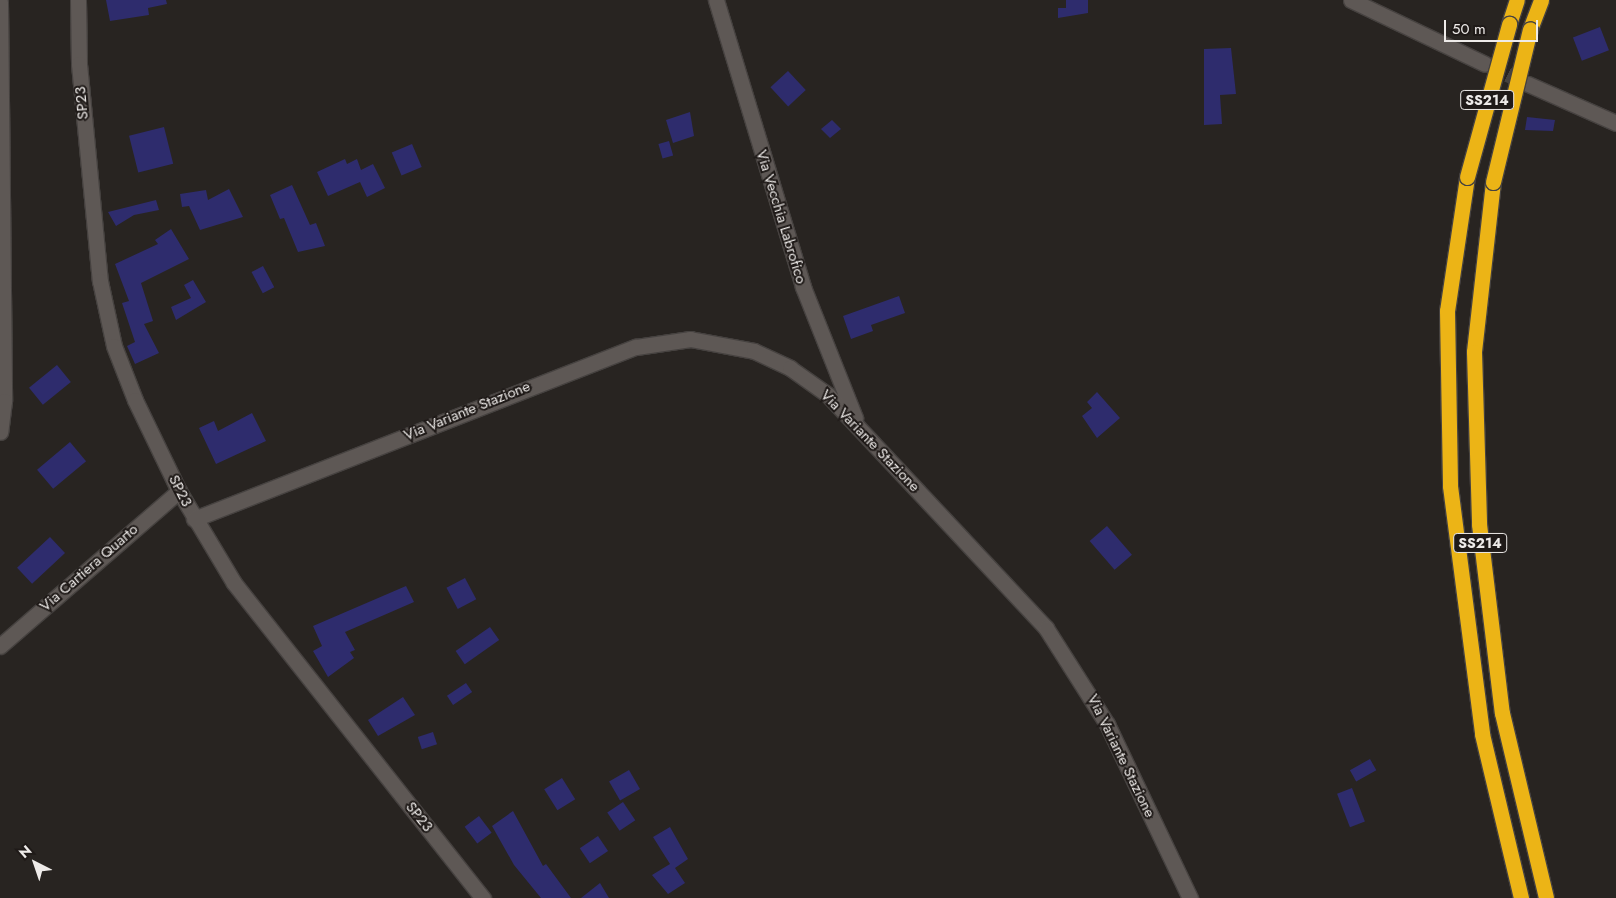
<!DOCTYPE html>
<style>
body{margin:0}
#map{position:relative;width:1616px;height:898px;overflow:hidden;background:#282421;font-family:Jost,sans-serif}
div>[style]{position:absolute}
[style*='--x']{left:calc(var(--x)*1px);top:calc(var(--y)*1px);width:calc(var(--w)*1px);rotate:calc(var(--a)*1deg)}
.building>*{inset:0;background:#2e2c6d;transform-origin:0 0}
.minor-tunnel>*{height:15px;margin-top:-7.5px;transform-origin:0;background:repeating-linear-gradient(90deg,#46423f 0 15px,transparent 0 23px)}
.roads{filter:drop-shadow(1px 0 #464240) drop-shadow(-1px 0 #464240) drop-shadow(0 1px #464240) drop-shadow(0 -1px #464240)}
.minor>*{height:15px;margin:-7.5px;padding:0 7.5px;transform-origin:7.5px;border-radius:7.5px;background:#5e5855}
.highway>*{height:15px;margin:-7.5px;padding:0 7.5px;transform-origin:7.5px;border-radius:7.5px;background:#ecb416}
.bridges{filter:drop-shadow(1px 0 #464240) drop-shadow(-1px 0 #464240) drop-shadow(0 1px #464240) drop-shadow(0 -1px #464240)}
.highway-bridge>*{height:15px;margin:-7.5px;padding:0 7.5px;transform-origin:7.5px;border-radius:7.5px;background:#ecb416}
span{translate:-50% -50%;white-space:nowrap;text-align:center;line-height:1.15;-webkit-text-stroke:4px #1f1a18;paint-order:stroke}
.shield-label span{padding:1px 4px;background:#1f1a18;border:1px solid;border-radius:4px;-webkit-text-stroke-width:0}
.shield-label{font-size:14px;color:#eeebe9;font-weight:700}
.street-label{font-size:15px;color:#eeebe9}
.north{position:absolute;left:10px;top:838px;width:50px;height:50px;-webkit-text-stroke:4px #1f1a18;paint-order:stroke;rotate:319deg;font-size:14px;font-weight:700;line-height:20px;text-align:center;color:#eeebe9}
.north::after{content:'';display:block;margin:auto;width:18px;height:22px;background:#eeebe9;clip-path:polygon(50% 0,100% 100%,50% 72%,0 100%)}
.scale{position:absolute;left:1444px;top:20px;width:94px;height:22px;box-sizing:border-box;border:2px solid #eeebe9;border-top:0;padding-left:6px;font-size:15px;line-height:18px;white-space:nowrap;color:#eeebe9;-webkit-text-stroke:4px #1f1a18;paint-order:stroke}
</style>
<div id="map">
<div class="building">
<i style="clip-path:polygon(106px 0,166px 0,167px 4px,148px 8px,149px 15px,110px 21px)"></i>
<i style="clip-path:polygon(1066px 0,1088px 0,1088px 13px,1058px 18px,1058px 8px,1066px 8px)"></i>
<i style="left:1600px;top:27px;width:25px;height:29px;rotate:69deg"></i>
<i style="clip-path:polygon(1231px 48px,1236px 94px,1220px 95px,1222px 124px,1204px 125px,1204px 49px)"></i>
<i style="left:788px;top:71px;width:26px;height:24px;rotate:47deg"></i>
<i style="clip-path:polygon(690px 112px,694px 136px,673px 143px,666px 120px)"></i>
<i style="clip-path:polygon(1527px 117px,1555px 120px,1553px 131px,1525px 130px)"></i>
<i style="clip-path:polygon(832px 120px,841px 129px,830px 138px,821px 129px)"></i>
<i style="left:164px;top:127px;width:38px;height:36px;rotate:76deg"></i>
<i style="left:669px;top:141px;width:15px;height:11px;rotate:74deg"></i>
<i style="left:412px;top:144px;width:25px;height:22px;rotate:67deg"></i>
<i style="clip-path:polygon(345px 159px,347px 164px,357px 159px,361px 170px,373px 164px,385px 188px,367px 197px,360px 182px,328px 196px,317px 172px)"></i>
<i style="clip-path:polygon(292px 185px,310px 225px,316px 223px,325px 246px,298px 252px,284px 218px,280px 219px,270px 195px)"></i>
<i style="clip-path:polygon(229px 189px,243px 217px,200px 230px,189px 206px,182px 207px,180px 194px,206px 190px,208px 200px)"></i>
<i style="clip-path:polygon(156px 200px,159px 210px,134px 215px,116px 226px,108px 212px)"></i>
<i style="clip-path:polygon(171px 229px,189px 259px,141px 283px,153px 321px,144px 324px,159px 353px,135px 364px,127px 346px,135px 342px,122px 303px,129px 301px,115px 264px,158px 244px,155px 240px)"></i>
<i style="left:263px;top:266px;width:24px;height:13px;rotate:62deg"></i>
<i style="clip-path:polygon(193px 280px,206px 302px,176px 320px,171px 307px,191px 298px,184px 285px)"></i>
<i style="clip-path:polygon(899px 296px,905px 313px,871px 325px,873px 331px,851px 339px,843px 316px)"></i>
<i style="left:57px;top:365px;width:22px;height:36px;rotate:51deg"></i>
<i style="clip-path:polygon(1097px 392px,1120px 418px,1097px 438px,1082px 416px,1092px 408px,1087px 402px)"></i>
<i style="clip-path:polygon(252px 413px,266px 441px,216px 464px,199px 428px,214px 421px,218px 431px)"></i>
<i style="left:70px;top:442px;width:25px;height:43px;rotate:50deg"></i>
<i style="left:1107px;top:526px;width:38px;height:23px;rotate:49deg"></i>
<i style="left:50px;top:537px;width:22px;height:45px;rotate:47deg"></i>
<i style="left:465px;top:578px;width:24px;height:21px;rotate:62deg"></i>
<i style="clip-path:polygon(406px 586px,414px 602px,345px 632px,355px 650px,350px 652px,354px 658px,328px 677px,313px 651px,322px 646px,313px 626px)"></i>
<i style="left:490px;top:627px;width:16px;height:42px;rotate:55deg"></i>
<i style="left:466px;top:683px;width:11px;height:23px;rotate:56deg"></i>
<i style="clip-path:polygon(403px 697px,415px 715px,378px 736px,368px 720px)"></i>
<i style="left:433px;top:732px;width:13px;height:16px;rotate:72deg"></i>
<i style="left:1370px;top:759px;width:13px;height:23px;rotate:61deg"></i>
<i style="left:629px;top:770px;width:22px;height:23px;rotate:60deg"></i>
<i style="left:562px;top:778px;width:25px;height:21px;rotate:58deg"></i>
<i style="left:1352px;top:788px;width:36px;height:16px;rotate:69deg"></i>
<i style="left:623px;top:802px;width:22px;height:19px;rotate:56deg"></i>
<i style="clip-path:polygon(513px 811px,543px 866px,546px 864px,571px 898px,541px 898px,514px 865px,492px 826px)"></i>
<i style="left:479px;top:816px;width:21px;height:18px;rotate:53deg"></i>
<i style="clip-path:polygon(670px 827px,688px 859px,675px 868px,685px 883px,668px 894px,652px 875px,670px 864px,653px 837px)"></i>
<i style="left:598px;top:836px;width:18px;height:22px;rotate:56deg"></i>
<i style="clip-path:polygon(600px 883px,609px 898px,581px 898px)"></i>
</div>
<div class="minor-tunnel">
<i style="--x:1487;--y:64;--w:46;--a:26"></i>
</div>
<div class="roads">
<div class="minor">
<i style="--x:78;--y:0;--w:64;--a:89.1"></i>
<i style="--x:79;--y:64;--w:218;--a:84.5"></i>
<i style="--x:100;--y:281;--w:66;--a:77.8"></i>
<i style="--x:114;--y:346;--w:58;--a:68.7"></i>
<i style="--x:135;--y:400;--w:101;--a:64.2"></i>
<i style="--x:179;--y:491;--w:107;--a:59.1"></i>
<i style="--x:234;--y:583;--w:402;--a:51.7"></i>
<i style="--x:716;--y:0;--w:300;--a:73.1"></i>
<i style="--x:803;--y:287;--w:141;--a:68.3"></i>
<i style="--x:1351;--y:0;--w:148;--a:25.5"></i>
<i style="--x:0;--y:2;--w:399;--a:89.4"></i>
<i style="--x:4;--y:401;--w:31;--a:97"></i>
<i style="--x:1528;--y:84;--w:96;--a:23.9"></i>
<i style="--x:194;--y:519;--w:474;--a:-21.3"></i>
<i style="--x:636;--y:347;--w:55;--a:-8.4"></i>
<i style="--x:690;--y:339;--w:65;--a:10.6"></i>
<i style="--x:754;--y:351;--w:40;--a:25"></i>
<i style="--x:790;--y:368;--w:47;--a:35.4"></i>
<i style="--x:828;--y:395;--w:319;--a:46.9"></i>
<i style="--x:1046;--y:628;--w:114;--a:57.6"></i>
<i style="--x:1107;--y:724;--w:193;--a:64.5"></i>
<i style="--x:0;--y:646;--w:237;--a:-40.9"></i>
</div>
<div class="highway">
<i style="--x:1509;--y:24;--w:25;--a:-72"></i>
<i style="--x:1530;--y:29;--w:31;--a:-69"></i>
<i style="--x:1467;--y:177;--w:135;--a:98.5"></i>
<i style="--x:1447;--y:311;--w:175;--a:89"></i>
<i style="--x:1450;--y:486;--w:250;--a:82.6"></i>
<i style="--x:1482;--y:734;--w:169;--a:76.6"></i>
<i style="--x:1493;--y:182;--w:171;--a:96.4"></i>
<i style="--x:1474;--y:352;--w:172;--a:88.3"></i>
<i style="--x:1479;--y:524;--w:190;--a:83.1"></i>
<i style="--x:1502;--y:713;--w:190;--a:76.6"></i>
</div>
</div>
<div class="bridges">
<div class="highway-bridge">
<i style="--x:1467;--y:177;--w:159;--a:-74.6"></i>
<i style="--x:1493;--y:182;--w:157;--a:-76.4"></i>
</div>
</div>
<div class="shield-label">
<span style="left:1487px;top:100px">SS214</span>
<span style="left:1480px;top:543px">SS214</span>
</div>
<div class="street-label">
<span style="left:82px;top:103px;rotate:-95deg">SP23</span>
<span style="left:781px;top:217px;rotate:73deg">Via Vecchia Labrofico</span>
<span style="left:467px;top:411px;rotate:-22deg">Via Variante Stazione</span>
<span style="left:870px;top:441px;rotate:46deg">Via Variante Stazione</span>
<span style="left:180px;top:491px;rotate:63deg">SP23</span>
<span style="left:89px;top:568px;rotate:-41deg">Via Cartiera Quarto</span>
<span style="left:1121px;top:756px;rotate:64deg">Via Variante Stazione</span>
<span style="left:419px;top:817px;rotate:51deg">SP23</span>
</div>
<div class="north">N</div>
<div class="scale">50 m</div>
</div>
